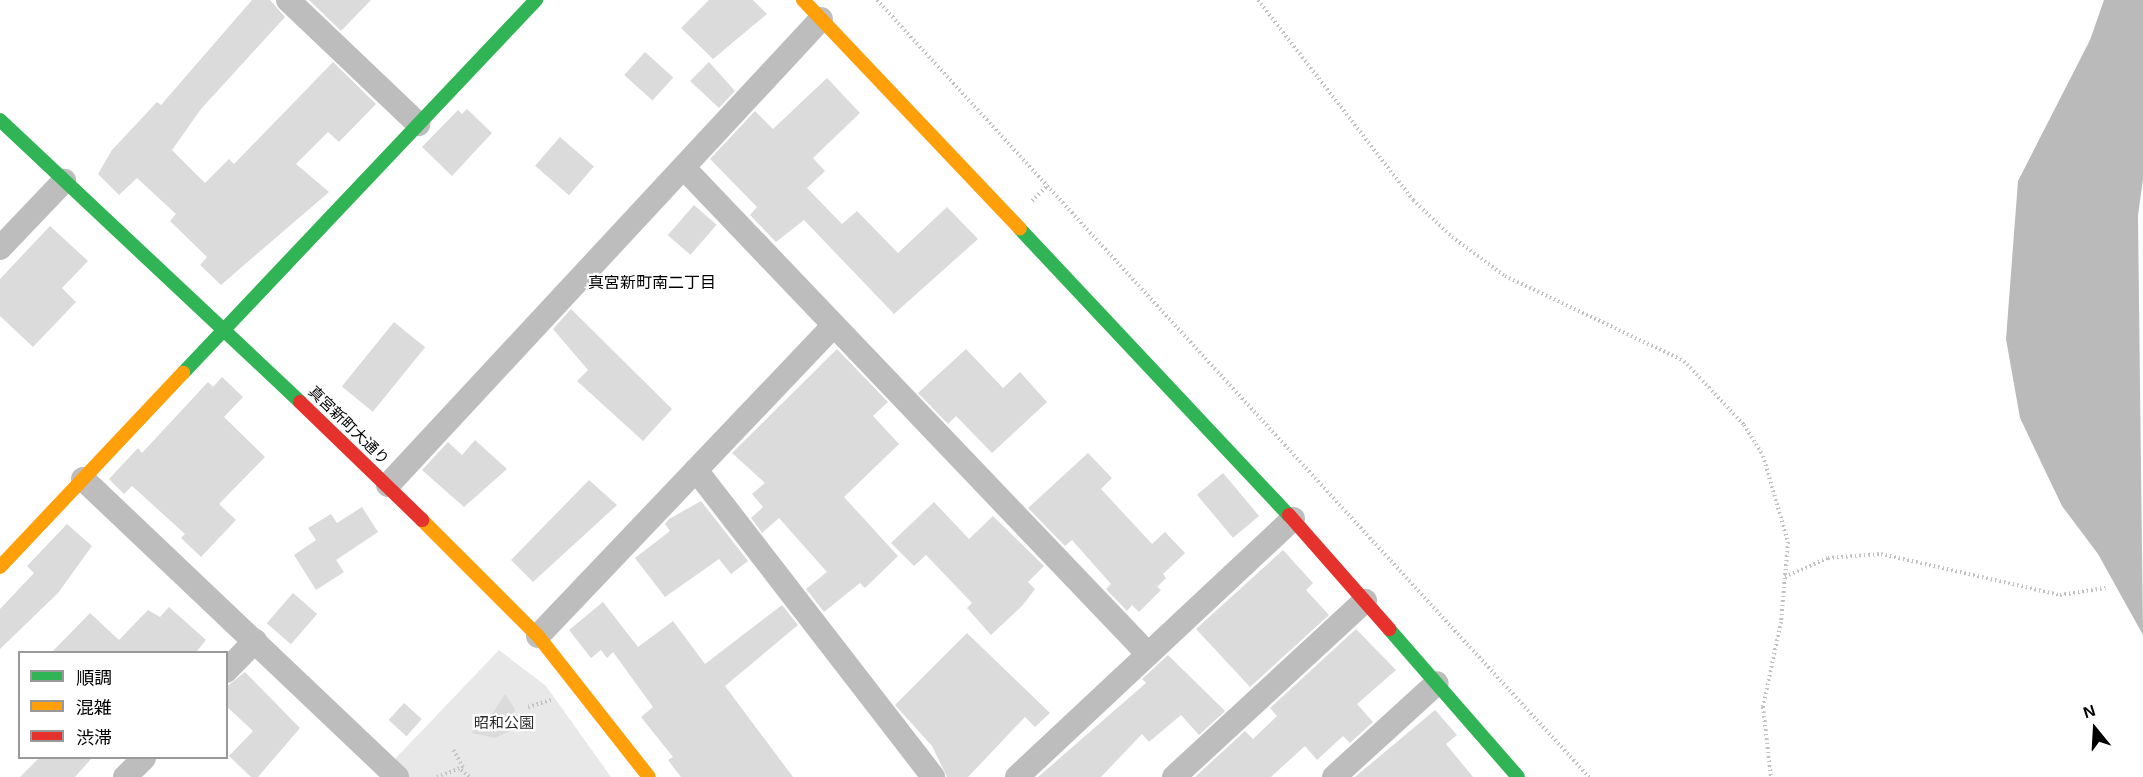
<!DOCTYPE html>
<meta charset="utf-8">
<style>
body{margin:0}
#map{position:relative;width:2143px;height:777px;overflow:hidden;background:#fff;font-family:Helvetica,"Noto Sans JP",sans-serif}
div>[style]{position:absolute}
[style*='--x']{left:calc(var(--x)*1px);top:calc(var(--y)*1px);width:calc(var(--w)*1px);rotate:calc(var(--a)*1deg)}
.green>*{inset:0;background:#e8e8e8}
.water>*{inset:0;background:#bababa}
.building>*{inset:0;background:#dbdbdb;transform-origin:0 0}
.path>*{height:4px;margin-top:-2px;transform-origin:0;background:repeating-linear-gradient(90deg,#c2c2c2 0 1.5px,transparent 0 4.5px)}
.street>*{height:24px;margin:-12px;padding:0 12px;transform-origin:12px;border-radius:12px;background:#bdbdbd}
.fast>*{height:14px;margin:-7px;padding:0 7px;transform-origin:7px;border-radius:7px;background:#30b455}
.slow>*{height:14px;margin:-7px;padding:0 7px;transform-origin:7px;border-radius:7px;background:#ff9f0a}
.jam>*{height:14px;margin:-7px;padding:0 7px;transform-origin:7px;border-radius:7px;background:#e5322d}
span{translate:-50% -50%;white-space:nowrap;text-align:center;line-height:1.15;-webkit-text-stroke:4.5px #fff;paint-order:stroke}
.street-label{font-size:15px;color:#000}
.park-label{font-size:15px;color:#2c2c2c}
.neighbourhood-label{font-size:16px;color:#000}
.legend{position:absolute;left:18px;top:651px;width:210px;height:108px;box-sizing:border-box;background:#fff;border:2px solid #999;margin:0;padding:8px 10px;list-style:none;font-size:18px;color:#000}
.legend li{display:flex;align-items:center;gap:12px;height:30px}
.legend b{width:30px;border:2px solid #999}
.north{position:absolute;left:2065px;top:699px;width:60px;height:60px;-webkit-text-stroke:4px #fff;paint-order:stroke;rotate:342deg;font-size:16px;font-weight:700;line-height:24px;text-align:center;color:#000}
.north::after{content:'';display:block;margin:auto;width:21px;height:27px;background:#000;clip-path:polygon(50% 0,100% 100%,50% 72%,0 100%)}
</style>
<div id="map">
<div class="green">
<i style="clip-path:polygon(499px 650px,546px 686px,611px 777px,408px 777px,392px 762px)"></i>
</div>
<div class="water">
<i style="clip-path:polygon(2104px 0,2143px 0,2143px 179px,2138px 216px,2143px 635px,2098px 554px,2062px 506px,2020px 418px,2006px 339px,2018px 181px,2090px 40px)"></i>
</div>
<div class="building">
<i style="clip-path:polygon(252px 0,270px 0,285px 17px,201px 109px,172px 150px,205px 183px,229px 159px,234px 164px,333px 62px,376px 104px,339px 142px,328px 132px,296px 164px,329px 192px,221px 285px,200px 265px,207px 257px,170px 221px,176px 214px,137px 178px,119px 195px,98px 174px,112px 150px,157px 102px,161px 105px)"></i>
<i style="clip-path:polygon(309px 0,371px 0,341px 31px)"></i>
<i style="clip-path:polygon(709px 0,753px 0,767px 14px,713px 59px,681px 28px)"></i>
<i style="left:645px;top:52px;width:38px;height:31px;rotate:42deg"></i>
<i style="clip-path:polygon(709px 62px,735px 91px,719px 108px,690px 81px)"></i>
<i style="clip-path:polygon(827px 78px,860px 113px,813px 158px,825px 171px,807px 188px,842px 224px,857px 211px,898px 253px,947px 207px,978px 239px,894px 314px,804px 220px,776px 242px,750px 215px,757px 207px,710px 159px,755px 111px,773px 129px)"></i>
<i style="clip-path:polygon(467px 109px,492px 133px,452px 176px,422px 147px,458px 110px,462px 114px)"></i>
<i style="left:560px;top:137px;width:45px;height:38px;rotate:41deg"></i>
<i style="left:694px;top:205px;width:30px;height:40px;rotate:41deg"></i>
<i style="clip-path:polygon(50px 226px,88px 261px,62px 288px,76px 302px,33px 347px,0 316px,0 279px)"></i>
<i style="clip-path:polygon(571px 309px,672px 409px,643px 441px,577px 381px,588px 370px,553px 329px)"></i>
<i style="left:394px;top:322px;width:40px;height:83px;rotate:39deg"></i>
<i style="clip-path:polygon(837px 349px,888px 402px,873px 416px,899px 444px,844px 497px,898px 556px,865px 588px,860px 583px,824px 612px,806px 589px,827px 572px,779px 518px,762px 533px,751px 518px,763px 507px,752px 494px,765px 483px,732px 453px)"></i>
<i style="clip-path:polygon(966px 349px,1003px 388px,1020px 372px,1047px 402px,992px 453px,956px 416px,948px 424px,918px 393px)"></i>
<i style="clip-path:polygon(222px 377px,243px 397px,224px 417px,265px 457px,219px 504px,236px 520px,201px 557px,181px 538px,185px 534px,132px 486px,124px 494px,109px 479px,138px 448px,142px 453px,208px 382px,213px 387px)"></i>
<i style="clip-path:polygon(475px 440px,507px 469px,464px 507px,422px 470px,448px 442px,462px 455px)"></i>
<i style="clip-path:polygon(1088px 453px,1112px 478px,1101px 489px,1152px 544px,1165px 532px,1185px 553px,1163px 574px,1166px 578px,1157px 587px,1161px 590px,1139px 612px,1132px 605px,1127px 611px,1106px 589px,1111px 584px,1072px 540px,1065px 546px,1028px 508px)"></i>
<i style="left:1223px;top:473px;width:56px;height:34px;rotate:50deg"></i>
<i style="clip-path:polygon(589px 480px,617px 505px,533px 582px,511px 560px)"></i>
<i style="clip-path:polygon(701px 501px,748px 561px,731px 574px,719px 559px,665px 597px,635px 558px,670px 531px,665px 524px,669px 519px)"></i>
<i style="clip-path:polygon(934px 502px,969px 539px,993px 516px,1044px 566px,1028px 582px,1035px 589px,1023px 605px,991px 635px,967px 608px,972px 603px,926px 555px,914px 566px,891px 543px)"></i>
<i style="clip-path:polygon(362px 507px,378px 532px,336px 560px,344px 572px,316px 590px,294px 555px,316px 540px,308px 528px,331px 514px,337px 523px)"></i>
<i style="clip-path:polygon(67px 524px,92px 546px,58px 593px,0 649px,0 609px,34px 573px,27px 566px)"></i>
<i style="clip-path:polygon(1283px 550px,1313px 583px,1306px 590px,1329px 615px,1250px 687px,1196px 629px)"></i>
<i style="left:293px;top:593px;width:32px;height:40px;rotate:41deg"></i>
<i style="clip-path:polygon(603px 602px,638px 647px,673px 621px,705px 664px,782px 605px,798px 625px,725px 686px,793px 777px,681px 777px,668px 760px,673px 757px,641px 717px,653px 707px,613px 652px,607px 658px,601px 650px,591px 658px,569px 630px)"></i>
<i style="clip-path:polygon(169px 607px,206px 640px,196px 652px,52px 652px,90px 613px,119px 640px,148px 610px,160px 617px)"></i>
<i style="clip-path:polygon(1356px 629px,1396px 670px,1357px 704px,1373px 722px,1350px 743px,1343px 736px,1317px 760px,1305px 746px,1271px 777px,1195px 777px,1245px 731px,1253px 739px,1277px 716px,1270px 708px)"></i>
<i style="clip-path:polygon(967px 633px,1050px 713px,1035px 727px,1025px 717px,968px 777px,947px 777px,932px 746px,895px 705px)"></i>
<i style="clip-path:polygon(1168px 655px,1225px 711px,1199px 735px,1181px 715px,1149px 742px,1142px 734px,1101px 777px,1038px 777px,1146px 683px,1142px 679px)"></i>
<i style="clip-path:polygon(245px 672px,300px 728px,258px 777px,251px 777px,229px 756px,253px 731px,226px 706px,226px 687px)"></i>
<i style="clip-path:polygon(505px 694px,515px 709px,512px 730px,495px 738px,471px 733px,487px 722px)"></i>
<i style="left:404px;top:703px;width:24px;height:23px;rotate:42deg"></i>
<i style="clip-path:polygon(1435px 710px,1457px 735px,1446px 744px,1473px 777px,1355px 777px)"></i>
<i style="clip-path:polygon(39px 758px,92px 758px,75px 777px,20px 777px)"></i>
</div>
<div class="path">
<i style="--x:877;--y:0;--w:1054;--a:47.5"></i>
<i style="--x:1258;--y:0;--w:253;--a:52.2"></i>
<i style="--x:1413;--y:200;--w:54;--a:43.5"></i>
<i style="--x:1452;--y:237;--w:66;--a:36.3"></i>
<i style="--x:1505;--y:276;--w:198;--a:25.4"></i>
<i style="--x:1684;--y:361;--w:88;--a:46.8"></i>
<i style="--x:1744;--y:425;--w:36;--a:58"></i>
<i style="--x:1763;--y:456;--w:90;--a:73.8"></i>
<i style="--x:1788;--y:542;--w:80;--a:95"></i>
<i style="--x:1781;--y:622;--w:87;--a:102"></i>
<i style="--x:1763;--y:707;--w:70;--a:83.5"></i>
<i style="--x:1032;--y:201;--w:23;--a:-45"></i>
<i style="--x:1785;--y:577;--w:47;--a:-23.8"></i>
<i style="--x:1828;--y:558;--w:53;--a:-4.3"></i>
<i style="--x:1881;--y:554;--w:184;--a:12.9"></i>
<i style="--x:2060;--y:595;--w:46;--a:-8.8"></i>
<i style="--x:528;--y:707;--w:24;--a:-17"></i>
<i style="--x:461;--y:770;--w:11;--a:38"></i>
<i style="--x:437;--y:777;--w:28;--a:-21"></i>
<i style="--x:463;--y:767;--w:22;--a:-120"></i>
</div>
<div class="street">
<i style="--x:288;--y:0;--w:180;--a:43.6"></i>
<i style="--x:684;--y:168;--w:672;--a:46.33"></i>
<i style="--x:0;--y:248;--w:93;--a:-46.3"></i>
<i style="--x:696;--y:470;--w:388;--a:52.3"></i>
<i style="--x:83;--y:479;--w:433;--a:43.5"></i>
<i style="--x:388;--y:485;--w:636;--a:-47.1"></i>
<i style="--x:538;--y:636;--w:429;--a:-46.4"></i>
<i style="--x:226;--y:671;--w:42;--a:-46"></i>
<i style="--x:125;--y:777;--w:27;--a:-45"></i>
<i style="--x:1017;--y:777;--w:378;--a:-43.1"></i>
<i style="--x:1174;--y:777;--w:260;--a:-42.7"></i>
<i style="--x:1334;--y:777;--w:139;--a:-42.4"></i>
</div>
<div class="fast">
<i style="--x:0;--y:120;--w:412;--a:43.2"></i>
<i style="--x:1020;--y:229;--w:393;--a:46.8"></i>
<i style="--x:183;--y:373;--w:514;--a:-46.58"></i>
<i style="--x:1389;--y:629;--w:196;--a:48.9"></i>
</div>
<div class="slow">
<i style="--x:803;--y:0;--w:315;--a:46.5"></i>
<i style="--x:422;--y:520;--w:164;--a:45"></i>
<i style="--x:538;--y:636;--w:179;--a:51.8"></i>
<i style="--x:0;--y:567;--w:267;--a:-46.7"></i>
</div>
<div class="jam">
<i style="--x:300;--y:402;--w:170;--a:44"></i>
<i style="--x:1289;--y:515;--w:152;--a:48.7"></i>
</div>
<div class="street-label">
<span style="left:349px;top:425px;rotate:44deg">真宮新町大通り</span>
</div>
<div class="park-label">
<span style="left:504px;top:723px">昭和公園</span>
</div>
<div class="neighbourhood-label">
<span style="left:652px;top:283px">真宮新町南二丁目</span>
</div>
<ul class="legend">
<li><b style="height:8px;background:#30b455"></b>順調</li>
<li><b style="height:8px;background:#ff9f0a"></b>混雑</li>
<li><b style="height:8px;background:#e5322d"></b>渋滞</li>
</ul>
<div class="north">N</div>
</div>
